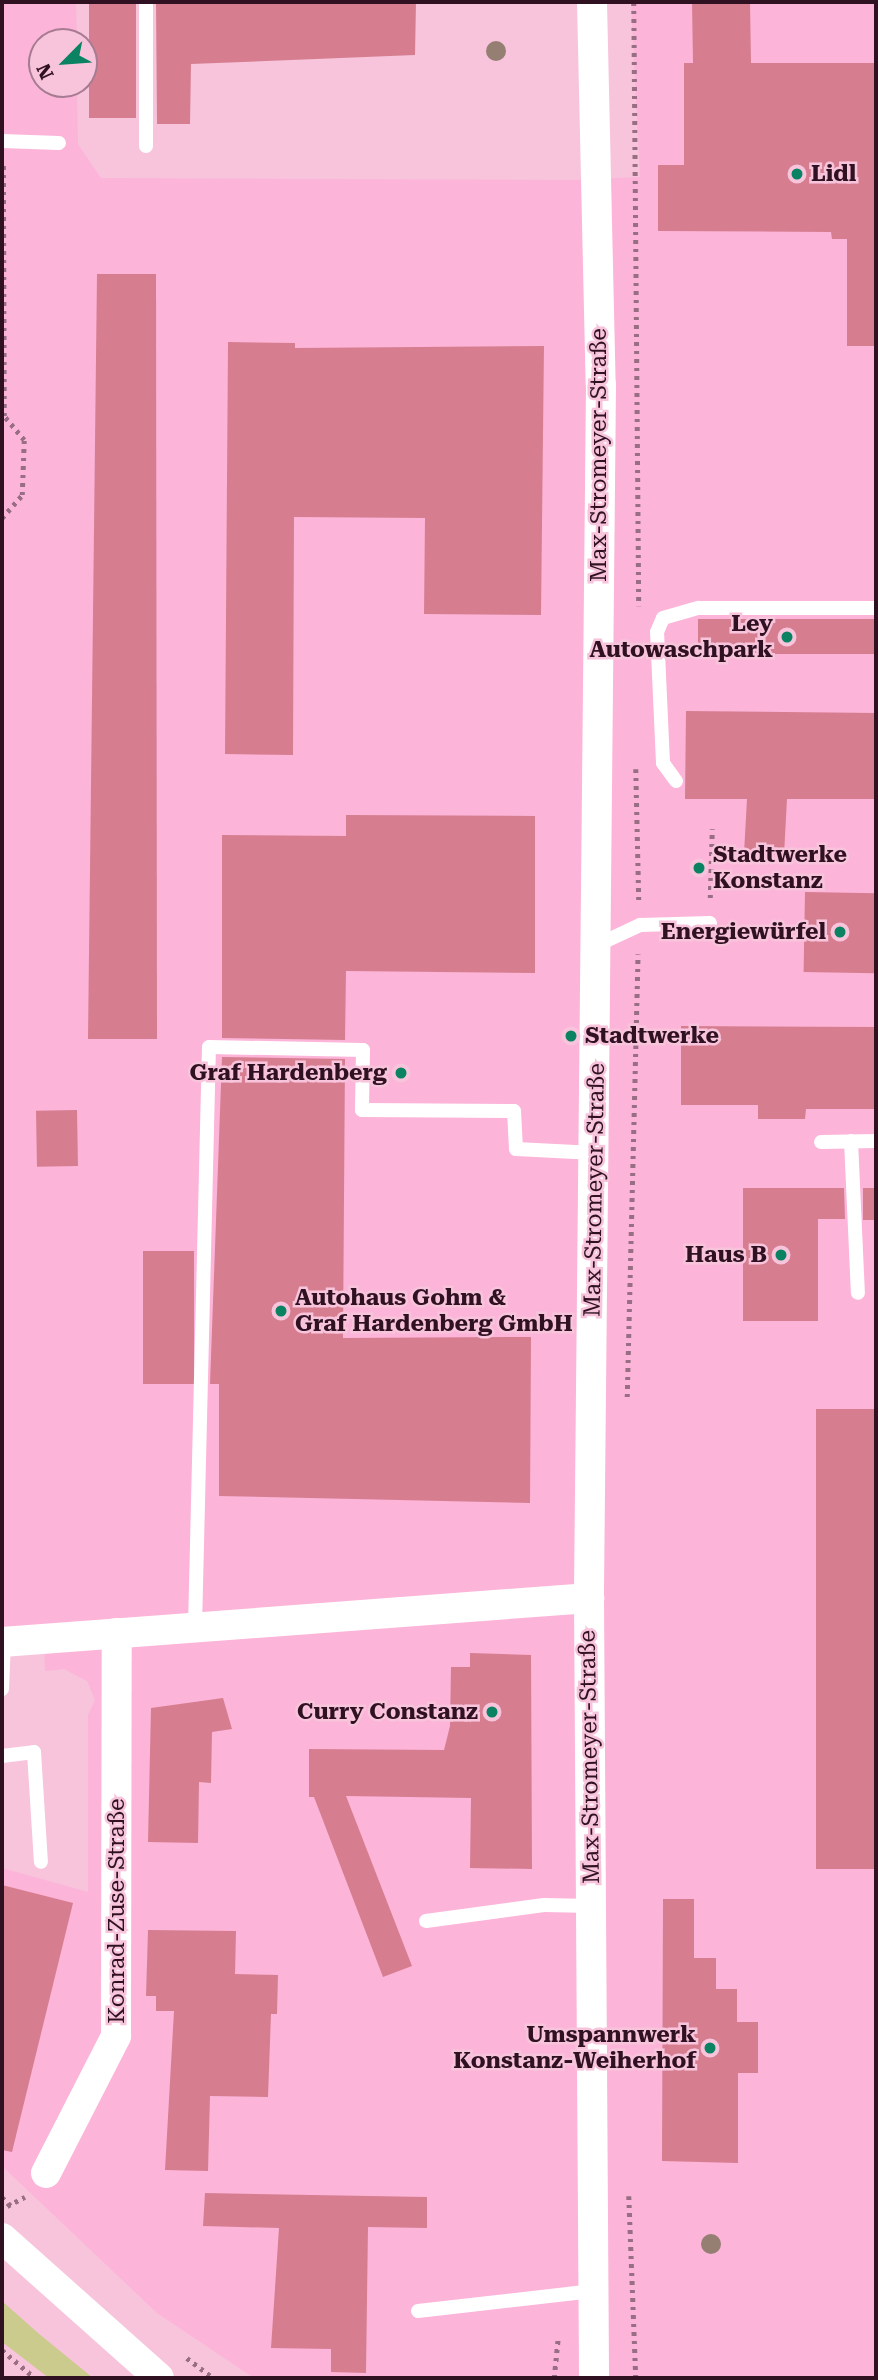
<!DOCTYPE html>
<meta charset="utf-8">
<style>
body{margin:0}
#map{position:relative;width:878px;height:2380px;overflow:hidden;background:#f7c4dc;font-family:"Roboto Serif",serif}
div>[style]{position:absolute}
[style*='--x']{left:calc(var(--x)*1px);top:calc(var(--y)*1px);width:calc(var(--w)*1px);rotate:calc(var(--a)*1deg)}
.built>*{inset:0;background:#fcb4d8}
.green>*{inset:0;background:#cbcb8e}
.building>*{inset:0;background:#d67e90;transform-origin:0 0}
.path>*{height:4.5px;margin-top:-2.25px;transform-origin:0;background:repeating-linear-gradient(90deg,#976e83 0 3.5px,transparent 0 8.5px)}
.service>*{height:14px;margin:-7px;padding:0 7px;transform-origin:7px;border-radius:7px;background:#fff}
.minor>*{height:30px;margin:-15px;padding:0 15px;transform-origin:15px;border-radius:15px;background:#fff}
.trees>*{width:20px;height:20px;margin:-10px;border-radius:50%;background:#957e72}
.dots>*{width:19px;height:19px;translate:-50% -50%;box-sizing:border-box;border:4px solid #f7c4dc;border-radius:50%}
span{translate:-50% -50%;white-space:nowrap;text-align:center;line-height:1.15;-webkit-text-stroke:5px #f7c4dc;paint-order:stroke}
.poi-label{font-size:23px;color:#2f1122;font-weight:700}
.left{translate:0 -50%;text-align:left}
.right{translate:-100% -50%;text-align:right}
.street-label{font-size:23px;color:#2f1122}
.frame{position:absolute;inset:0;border:4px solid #2f1122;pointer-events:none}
.north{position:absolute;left:28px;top:28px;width:70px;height:70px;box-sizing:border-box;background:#f7c4dc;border:2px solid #a77c92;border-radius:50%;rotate:245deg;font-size:19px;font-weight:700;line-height:28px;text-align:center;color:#2f1122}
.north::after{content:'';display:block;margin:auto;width:24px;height:32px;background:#0b8363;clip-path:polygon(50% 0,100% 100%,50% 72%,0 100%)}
</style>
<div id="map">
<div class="built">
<i style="clip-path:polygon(2px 2px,76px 2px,77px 42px,42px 42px,42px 84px,77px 84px,78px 144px,101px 178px,574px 180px,640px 177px,631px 2px,876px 2px,876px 2378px,254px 2378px,157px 2313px,2px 2166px,2px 1868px,88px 1892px,88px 1715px,95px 1700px,87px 1681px,64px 1669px,45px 1671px,44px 1638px,2px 1642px)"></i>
</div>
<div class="green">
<i style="clip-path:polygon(2px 2301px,38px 2333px,93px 2378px,49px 2378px,2px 2342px)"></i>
</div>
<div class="building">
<i style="left:89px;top:2px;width:47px;height:116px"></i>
<i style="clip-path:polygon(156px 2px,416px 2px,415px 55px,191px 64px,190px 124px,157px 124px)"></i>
<i style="clip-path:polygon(692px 2px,750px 2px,751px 63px,875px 63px,876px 346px,847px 346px,847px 239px,832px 239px,831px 232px,658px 231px,658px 165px,684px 165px,684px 63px,693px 63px)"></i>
<i style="clip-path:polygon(97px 274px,156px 274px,157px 1039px,88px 1039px)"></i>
<i style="clip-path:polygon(228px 342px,295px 343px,295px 348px,544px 346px,541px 615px,424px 614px,425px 518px,294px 517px,293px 755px,225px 754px)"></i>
<i style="left:698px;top:619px;width:178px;height:35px"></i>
<i style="clip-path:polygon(686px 711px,876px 713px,876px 799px,787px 799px,784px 855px,744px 853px,747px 799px,685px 799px)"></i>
<i style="clip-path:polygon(346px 815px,535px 816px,535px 973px,346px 971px,345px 1040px,222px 1038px,222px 835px,346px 836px)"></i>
<i style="left:805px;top:892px;width:71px;height:80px;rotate:1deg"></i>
<i style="clip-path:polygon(681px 1026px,876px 1027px,876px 1109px,806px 1109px,805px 1119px,758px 1119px,758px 1105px,681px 1105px)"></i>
<i style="clip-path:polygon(222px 1057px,345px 1059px,343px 1338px,531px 1337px,530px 1503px,219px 1496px,219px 1384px,210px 1384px)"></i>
<i style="left:77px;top:1110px;width:56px;height:41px;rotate:89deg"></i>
<i style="clip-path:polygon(743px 1188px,844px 1188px,845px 1219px,818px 1219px,818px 1321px,743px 1321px)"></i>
<i style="left:863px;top:1188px;width:13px;height:32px"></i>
<i style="left:143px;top:1251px;width:51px;height:133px"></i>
<i style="left:816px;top:1409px;width:60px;height:460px"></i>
<i style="clip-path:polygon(470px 1653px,531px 1655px,532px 1869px,470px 1868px,471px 1798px,346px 1796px,412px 1966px,383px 1977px,314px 1797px,309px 1797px,309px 1749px,444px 1750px,450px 1726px,451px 1667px,470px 1667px)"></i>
<i style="clip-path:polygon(223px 1698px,232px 1729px,212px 1732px,211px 1783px,199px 1782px,198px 1843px,148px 1842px,151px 1708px)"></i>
<i style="clip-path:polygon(2px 1885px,73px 1903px,12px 2152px,2px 2150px)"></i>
<i style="clip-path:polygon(663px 1899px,694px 1899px,694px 1958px,716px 1958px,716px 1989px,737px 1989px,737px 2022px,758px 2022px,758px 2073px,738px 2073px,738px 2163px,662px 2161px)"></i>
<i style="clip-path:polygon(148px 1930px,236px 1931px,235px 1974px,278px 1975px,277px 2014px,271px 2014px,268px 2097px,210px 2096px,208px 2171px,165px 2170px,174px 2011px,156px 2011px,156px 1996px,146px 1996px)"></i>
<i style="clip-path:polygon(205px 2193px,427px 2197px,427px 2228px,368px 2227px,366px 2373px,331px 2372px,331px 2349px,271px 2348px,279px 2228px,203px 2226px)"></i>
</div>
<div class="path">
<i style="--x:634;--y:2;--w:604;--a:89.53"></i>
<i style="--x:2;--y:518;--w:30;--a:-49"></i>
<i style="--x:22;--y:495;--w:55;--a:-87.9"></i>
<i style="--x:24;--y:440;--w:31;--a:-130"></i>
<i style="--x:4;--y:416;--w:253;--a:-90.2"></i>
<i style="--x:636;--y:769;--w:131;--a:88.7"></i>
<i style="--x:710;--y:898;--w:69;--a:-88.3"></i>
<i style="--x:627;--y:1397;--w:443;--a:-88.6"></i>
<i style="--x:629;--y:2196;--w:182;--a:87.8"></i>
<i style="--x:2;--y:2197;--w:13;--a:45"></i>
<i style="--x:7;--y:2206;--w:20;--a:-27"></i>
<i style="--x:2;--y:2350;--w:43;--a:40.3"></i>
<i style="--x:187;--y:2358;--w:34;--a:37"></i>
<i style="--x:554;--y:2378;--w:40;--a:-84.3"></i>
</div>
<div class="service">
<i style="--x:2;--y:141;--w:57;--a:2"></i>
<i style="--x:146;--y:146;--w:144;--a:-90"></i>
<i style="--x:676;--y:781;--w:22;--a:-126"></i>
<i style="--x:663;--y:763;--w:131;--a:-92.6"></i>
<i style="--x:657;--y:632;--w:15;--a:-67"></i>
<i style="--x:663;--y:618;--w:37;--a:-16"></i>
<i style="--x:699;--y:608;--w:177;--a:0"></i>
<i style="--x:595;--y:946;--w:50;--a:-25"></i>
<i style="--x:640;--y:925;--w:70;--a:-1.6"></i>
<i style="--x:851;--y:1141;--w:152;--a:87.4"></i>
<i style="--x:821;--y:1142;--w:55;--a:-1"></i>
<i style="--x:195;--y:1627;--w:580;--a:-88.62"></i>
<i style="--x:209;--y:1047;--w:154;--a:1.1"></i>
<i style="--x:363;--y:1050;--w:60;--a:91"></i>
<i style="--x:362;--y:1110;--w:152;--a:0.4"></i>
<i style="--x:514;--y:1111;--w:38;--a:87"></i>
<i style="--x:516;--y:1149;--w:79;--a:2.9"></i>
<i style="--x:2;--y:1689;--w:47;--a:-87.6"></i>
<i style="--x:2;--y:1756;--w:32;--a:-7"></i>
<i style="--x:34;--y:1752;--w:110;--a:86.4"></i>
<i style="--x:426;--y:1921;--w:119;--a:-7.7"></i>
<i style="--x:544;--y:1905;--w:48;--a:1.2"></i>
<i style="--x:418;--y:2311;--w:176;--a:-6.5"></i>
</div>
<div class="minor">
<i style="--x:592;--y:2;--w:383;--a:88.7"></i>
<i style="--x:601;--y:385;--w:1213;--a:90.57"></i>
<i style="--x:589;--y:1598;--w:780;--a:89.63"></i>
<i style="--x:2;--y:1642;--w:589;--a:-4.29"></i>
<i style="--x:46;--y:2173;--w:154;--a:-62.9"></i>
<i style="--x:116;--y:2036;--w:403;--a:-89.9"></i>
<i style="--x:2;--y:2238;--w:210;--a:41.7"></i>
</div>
<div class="trees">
<i style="left:496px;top:51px"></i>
<i style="left:711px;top:2244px"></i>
</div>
<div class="dots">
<i style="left:797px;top:174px;background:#0b8363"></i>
<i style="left:787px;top:637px;background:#0b8363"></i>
<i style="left:699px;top:868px;background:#0b8363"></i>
<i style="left:840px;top:932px;background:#0b8363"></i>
<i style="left:571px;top:1036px;background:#0b8363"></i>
<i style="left:401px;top:1073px;background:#0b8363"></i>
<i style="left:781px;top:1255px;background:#0b8363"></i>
<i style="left:281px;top:1311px;background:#0b8363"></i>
<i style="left:492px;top:1712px;background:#0b8363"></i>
<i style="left:710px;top:2048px;background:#0b8363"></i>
</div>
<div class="poi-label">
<span class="left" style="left:811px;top:174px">Lidl</span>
<span class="right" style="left:773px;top:637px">Ley<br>Autowaschpark</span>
<span class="left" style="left:713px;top:868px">Stadtwerke<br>Konstanz</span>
<span class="right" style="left:826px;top:932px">Energiewürfel</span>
<span class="left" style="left:585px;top:1036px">Stadtwerke</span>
<span class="right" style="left:387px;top:1073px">Graf Hardenberg</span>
<span class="right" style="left:767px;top:1255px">Haus B</span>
<span class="left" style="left:295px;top:1311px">Autohaus Gohm &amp;<br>Graf Hardenberg GmbH</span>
<span class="right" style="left:478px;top:1712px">Curry Constanz</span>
<span class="right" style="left:696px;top:2048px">Umspannwerk<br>Konstanz-Weiherhof</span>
</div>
<div class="street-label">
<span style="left:599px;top:455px;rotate:-90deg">Max-Stromeyer-Straße</span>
<span style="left:595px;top:1190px;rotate:-89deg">Max-Stromeyer-Straße</span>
<span style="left:590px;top:1757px;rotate:-91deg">Max-Stromeyer-Straße</span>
<span style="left:117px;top:1911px;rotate:-90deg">Konrad-Zuse-Straße</span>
</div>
<div class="frame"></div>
<div class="north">N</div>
</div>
